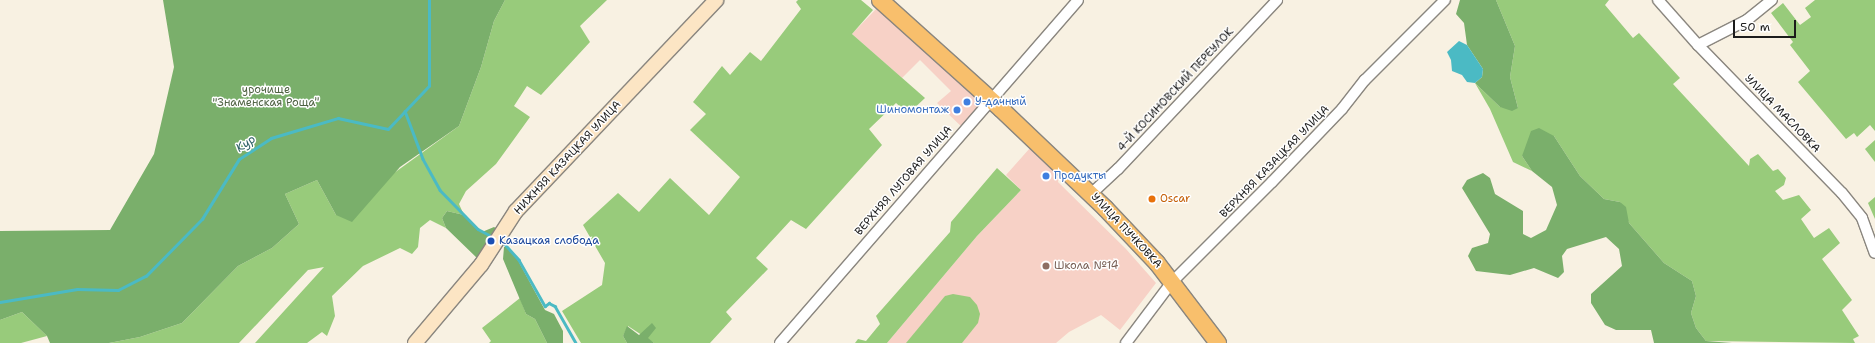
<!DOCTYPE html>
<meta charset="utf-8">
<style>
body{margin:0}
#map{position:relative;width:1875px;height:343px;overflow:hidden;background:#f8f1e2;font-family:"Shantell Sans",sans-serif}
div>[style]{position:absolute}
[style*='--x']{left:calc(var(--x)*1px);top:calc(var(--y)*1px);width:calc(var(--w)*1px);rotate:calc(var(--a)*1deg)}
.built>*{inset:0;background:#f7d1c6}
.green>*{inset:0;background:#98cb7b}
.forest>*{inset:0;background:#7aaf6b}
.water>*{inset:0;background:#4bbac4}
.stream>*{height:2.5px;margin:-1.25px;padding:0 1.25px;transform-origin:1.25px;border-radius:1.25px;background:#4bbac4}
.roads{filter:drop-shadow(1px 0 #8a867f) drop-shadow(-1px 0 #8a867f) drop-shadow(0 1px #8a867f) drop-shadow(0 -1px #8a867f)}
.street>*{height:10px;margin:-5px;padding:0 5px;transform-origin:5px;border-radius:5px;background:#fff}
.secondary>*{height:14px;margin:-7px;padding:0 7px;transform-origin:7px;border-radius:7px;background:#fce5c4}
.primary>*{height:16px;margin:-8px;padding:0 8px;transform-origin:8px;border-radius:8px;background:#f8bf6c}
.dots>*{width:11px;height:11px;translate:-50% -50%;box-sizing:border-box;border:2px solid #fff;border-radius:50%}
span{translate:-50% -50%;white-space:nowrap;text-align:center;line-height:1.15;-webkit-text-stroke:3px #fff;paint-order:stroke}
.street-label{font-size:11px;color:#1c1c1c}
.park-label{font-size:11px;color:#4e6242}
.shop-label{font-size:11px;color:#366cbe}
.left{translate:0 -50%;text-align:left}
.right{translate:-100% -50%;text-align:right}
.food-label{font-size:11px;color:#c56008}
.transit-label{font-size:11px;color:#164399}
.education-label{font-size:11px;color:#785e54}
.water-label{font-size:12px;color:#316368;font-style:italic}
.scale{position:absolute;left:1733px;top:20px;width:63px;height:18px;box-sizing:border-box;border:2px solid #1c1c1c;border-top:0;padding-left:5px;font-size:12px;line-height:14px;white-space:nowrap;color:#1c1c1c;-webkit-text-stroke:3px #fff;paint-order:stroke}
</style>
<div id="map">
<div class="built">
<i style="clip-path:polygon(879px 6px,991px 105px,966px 131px,937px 103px,951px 91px,920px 60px,902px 78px,852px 34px)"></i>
<i style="clip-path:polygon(1030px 148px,1059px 177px,1058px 182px,1126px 249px,1156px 283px,1120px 330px,1101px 315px,1069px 332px,1056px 343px,887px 343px,977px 236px,1021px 190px,1006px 175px)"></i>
</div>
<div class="green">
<i style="clip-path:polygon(505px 0,607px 0,580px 26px,590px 42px,541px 95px,527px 86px,514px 106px,530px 117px,496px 164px,466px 191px,459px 204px,464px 215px,447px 211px,442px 218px,446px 228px,430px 220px,420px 228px,418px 247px,412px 254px,400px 248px,363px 266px,332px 296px,335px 316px,327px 336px,322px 332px,307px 343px,255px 343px,324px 267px,308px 270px,239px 343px,109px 343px,140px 337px,182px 323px,238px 266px,272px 248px,299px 224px,285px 194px,317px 180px,336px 215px,459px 126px,481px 67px,494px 21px)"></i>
<i style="clip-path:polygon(798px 0,861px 0,873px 10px,852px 34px,925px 98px,908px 114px,896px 103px,869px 129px,882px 145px,806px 229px,791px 220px,756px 258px,768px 269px,726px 312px,732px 319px,710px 343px,654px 343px,628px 326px,623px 336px,627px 343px,581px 343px,562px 311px,602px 285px,605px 263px,583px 225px,618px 193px,639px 212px,670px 178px,709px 215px,740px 177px,690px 130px,706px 114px,693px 102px,722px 66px,730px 75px,750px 52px,761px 61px,801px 9px,796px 2px)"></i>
<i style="clip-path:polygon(1496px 0,1609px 0,1605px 5px,1633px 38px,1639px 33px,1680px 78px,1673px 84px,1749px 166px,1750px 159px,1758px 154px,1773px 171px,1778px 169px,1786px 178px,1784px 185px,1775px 191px,1783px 200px,1799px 195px,1811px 210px,1801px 219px,1814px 238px,1829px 228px,1840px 243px,1822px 259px,1852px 300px,1842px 310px,1859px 336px,1853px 339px,1855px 343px,1706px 341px,1696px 328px,1691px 313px,1696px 296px,1692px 281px,1664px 263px,1629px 223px,1620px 202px,1604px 199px,1580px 176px,1554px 136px,1522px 156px,1532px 171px,1513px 162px,1490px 109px,1475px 83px,1500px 107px,1518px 108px,1510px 77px,1515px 46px)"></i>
<i style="clip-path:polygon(1815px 0,1875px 0,1875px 131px,1870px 125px,1857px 137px,1854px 133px,1846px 139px,1798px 82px,1810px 71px,1790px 45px,1793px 42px,1771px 13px,1783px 3px,1800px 25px,1811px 17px,1805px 8px)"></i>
<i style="clip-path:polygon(1875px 140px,1875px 162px,1865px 149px)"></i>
<i style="clip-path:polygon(997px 168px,1021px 190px,977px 236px,887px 343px,855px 343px,858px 339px,866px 341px,880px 324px,876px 316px,950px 232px,951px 222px)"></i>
<i style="clip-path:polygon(1875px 197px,1875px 219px,1868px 203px)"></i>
<i style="clip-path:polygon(953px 294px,970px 297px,977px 305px,980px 314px,978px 323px,962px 343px,906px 343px,945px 296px)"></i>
<i style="clip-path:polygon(520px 298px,526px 314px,535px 319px,547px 343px,489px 343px,491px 341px,482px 328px)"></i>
<i style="clip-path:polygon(22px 312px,47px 336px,21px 343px,0 343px,0 320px)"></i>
</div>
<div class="forest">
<i style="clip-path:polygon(163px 0,505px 0,494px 21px,481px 67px,459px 126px,400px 167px,352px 222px,336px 215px,317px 180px,285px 194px,299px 224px,272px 248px,238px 266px,182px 323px,140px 337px,109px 343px,50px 343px,47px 336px,22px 312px,0 320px,0 231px,110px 230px,154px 154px,174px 67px)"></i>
<i style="clip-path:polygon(1460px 0,1496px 0,1515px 46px,1510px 77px,1518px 108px,1512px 111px,1500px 107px,1475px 83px,1482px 77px,1483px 69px,1467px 45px,1464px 23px,1456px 14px)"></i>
<i style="clip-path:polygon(1539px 128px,1554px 136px,1580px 176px,1604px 199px,1620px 202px,1626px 207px,1629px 223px,1664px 263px,1692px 281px,1696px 296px,1691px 313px,1696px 328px,1706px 341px,1732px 343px,1654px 343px,1651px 330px,1616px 330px,1605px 325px,1591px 303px,1591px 294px,1622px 266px,1619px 249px,1606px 237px,1567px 249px,1562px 256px,1564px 272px,1558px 278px,1534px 268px,1510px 275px,1476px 271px,1468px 256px,1472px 248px,1488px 243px,1490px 234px,1462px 188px,1467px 180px,1483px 173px,1490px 178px,1495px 194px,1523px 211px,1523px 234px,1531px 238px,1546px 230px,1557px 205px,1552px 187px,1532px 171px,1522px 156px,1531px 131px)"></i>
<i style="clip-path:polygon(447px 211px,464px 215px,482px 232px,494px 227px,499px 230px,478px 259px,446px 228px,442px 218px)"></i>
<i style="clip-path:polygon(504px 247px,507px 247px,515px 255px,545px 310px,554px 314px,563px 331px,563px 343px,547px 343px,535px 319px,526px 314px,503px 259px)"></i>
<i style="clip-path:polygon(652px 323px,656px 328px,648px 338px,654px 343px,627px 343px,623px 336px,627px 326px,639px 335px)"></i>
</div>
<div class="water">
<i style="clip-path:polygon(1459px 41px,1467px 45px,1483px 69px,1482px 77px,1475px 83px,1467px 82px,1462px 75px,1452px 71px,1451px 60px,1447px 52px)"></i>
</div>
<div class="stream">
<i style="--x:405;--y:111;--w:51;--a:69.4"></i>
<i style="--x:423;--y:159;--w:35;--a:61"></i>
<i style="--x:440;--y:190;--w:54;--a:45.7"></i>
<i style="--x:478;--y:229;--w:15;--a:28"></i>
<i style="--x:503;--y:242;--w:24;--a:48"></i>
<i style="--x:519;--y:260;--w:53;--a:60.5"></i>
<i style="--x:545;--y:306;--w:5;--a:-37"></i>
<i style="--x:549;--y:303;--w:7;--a:27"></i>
<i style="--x:555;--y:306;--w:43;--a:60.4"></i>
<i style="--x:0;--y:302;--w:78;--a:-9.6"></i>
<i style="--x:77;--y:289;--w:41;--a:1.4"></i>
<i style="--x:118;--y:290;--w:31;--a:-27"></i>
<i style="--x:146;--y:276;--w:80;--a:-45.5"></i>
<i style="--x:202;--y:219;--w:70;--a:-58.3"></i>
<i style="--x:239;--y:159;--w:38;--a:-33"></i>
<i style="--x:271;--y:138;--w:70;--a:-16.6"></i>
<i style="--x:338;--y:118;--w:51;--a:12.4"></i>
<i style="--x:388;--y:129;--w:59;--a:-46.4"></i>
<i style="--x:429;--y:86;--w:86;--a:-90"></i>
</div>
<div class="roads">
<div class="street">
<i style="--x:1658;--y:0;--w:60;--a:48.4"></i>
<i style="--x:1698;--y:45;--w:206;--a:45.8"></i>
<i style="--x:1842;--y:193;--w:32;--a:51"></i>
<i style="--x:1862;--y:218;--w:37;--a:70"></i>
<i style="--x:1698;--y:45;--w:55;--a:-27"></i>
<i style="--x:1747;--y:20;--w:32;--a:-39"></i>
<i style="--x:1091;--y:194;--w:37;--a:-43"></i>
<i style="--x:1118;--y:169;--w:232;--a:-46.7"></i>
<i style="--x:780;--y:343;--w:454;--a:-49"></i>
<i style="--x:1126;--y:343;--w:76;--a:-53"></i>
<i style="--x:1172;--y:282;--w:141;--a:-45"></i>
<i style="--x:1272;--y:182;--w:101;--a:-46.2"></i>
<i style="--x:1342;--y:109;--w:37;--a:-52"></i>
<i style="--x:1365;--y:80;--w:113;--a:-45"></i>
</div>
<div class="secondary">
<i style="--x:415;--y:343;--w:102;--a:-49.8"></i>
<i style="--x:481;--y:265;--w:64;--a:-57.1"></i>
<i style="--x:516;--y:211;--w:291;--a:-46.5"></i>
</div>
<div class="primary">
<i style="--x:880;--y:0;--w:163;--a:42"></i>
<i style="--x:1001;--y:109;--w:144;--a:43.6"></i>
<i style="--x:1105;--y:208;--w:76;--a:46.6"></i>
<i style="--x:1157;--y:263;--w:101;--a:52.7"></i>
</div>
</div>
<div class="dots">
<i style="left:967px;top:102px;background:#3f7fe0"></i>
<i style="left:957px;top:110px;background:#3f7fe0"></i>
<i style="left:1046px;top:176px;background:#3f7fe0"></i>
<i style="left:1152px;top:199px;background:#e8710a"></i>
<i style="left:491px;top:241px;background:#1a4fb4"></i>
<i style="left:1046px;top:266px;background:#8d6e63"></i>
</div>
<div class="street-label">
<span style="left:1176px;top:90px;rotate:-47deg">4-Й КОСИНОВСКИЙ ПЕРЕУЛОК</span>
<span style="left:1782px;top:114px;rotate:46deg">УЛИЦА МАСЛОВКА</span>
<span style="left:568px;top:158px;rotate:-47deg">НИЖНЯЯ КАЗАЦКАЯ УЛИЦА</span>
<span style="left:1275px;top:162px;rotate:-46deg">ВЕРХНЯЯ КАЗАЦКАЯ УЛИЦА</span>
<span style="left:904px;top:181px;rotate:-49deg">ВЕРХНЯЯ ЛУГОВАЯ УЛИЦА</span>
<span style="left:1126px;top:231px;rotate:47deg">УЛИЦА ПУЧКОВКА</span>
</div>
<div class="park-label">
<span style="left:266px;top:97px">урочище<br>"Знаменская Роща"</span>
</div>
<div class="shop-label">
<span class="left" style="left:975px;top:102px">У-дачный</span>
<span class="right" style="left:949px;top:110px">Шиномонтаж</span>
<span class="left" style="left:1054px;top:176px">Продукты</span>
</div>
<div class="food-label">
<span class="left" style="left:1160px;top:199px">Oscar</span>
</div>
<div class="transit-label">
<span class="left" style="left:499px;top:241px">Казацкая слобода</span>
</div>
<div class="education-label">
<span class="left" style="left:1054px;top:266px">Школа №14</span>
</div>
<div class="water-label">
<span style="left:246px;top:144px;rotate:-35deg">Кур</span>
</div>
<div class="scale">50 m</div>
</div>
